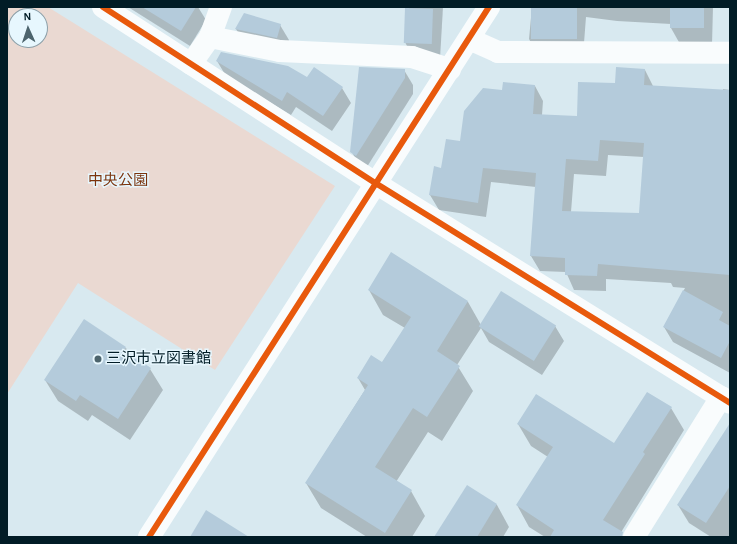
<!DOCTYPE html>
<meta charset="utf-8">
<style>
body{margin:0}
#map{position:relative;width:737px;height:544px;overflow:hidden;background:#d8e9f0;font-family:"Alegreya Sans","Noto Sans JP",sans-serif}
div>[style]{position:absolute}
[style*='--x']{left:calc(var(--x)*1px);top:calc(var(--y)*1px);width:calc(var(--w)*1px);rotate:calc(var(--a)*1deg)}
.green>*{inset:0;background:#ead9d2}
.shadow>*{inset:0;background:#0003}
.building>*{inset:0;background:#b4cbdb;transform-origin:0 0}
.minor>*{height:22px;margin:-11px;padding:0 11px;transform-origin:11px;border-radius:11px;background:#f9fcfd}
.cycleway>*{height:6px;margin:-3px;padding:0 3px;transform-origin:3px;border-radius:3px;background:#e8590c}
.dots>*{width:11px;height:11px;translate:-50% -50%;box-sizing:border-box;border:2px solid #e7f7fe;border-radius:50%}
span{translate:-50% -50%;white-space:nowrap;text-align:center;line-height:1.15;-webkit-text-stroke:3px #e7f7fe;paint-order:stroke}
.park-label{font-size:15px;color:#7c350e}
.poi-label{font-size:15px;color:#011c26}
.left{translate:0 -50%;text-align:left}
.frame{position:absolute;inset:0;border:8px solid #011c26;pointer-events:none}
.north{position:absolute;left:8px;top:8px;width:40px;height:40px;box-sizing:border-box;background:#e7f7fe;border:1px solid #8b9fa8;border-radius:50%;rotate:357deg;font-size:11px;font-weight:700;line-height:16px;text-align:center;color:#011c26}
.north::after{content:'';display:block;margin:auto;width:14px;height:18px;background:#4c646d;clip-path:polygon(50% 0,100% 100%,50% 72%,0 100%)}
</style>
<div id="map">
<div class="green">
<i style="clip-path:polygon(evenodd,7px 7px,48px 7px,335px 186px,215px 370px,78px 283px,7px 394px,7px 7px,16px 16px,40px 16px,40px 40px,16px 40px,16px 16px)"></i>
</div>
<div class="shadow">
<i style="clip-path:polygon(128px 7px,198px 7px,206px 20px,190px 46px)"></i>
<i style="clip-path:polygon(409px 7px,443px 7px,440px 59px,413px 58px,405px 42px)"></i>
<i style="clip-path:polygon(532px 7px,713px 7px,712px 45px,680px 44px,671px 28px,671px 24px,617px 21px,586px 17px,583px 56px,538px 55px,529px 39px)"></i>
<i style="clip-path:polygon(245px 14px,280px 25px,289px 40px,286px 52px,245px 44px,236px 29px)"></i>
<i style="clip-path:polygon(217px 61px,307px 79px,342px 88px,351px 103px,332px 131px,296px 107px,291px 115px,226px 76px)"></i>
<i style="clip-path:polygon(404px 70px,413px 85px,413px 94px,365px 170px,360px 167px,352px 152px)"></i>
<i style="clip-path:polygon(evenodd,645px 70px,653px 86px,723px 91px,723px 89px,730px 90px,730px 373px,673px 342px,664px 327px,685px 288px,673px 287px,671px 283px,606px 279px,606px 291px,574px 290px,566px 272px,540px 271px,531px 256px,536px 187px,491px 182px,486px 217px,439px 210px,430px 195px,442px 169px,503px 91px,535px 86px,543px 101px,542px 115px,578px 117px,616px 84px,645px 70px,608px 155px,644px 157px,640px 214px,571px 212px,574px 174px,606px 176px,608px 155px)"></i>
<i style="clip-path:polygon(392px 254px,468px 302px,481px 325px,555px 326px,564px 341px,542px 375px,489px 342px,481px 328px,457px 365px,473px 391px,442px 441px,428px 432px,396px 482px,411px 491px,425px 516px,412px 537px,367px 537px,321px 508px,306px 483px,365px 390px,358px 378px,382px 363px,405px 328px,383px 315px,369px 290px)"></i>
<i style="clip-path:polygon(126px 348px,130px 355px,150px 369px,163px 390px,130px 440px,92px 415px,88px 421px,58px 401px,45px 380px)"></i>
<i style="clip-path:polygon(671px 408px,684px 430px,620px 534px,621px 537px,545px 537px,529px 527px,517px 505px,548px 457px,531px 446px,518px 424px,614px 445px)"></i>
<i style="clip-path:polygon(730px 435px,730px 537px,711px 537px,689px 523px,678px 505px)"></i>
<i style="clip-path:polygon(467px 487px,497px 505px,509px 527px,503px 537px,435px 537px)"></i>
</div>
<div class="building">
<i style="clip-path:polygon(142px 7px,196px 7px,181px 31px)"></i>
<i style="left:531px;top:7px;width:46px;height:32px"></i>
<i style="left:670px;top:7px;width:34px;height:21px"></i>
<i style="left:405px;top:8px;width:28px;height:35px;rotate:2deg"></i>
<i style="clip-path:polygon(244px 13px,281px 24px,277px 38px,235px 29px)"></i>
<i style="clip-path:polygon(221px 52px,288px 66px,307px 77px,314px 67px,343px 87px,323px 116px,287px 92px,282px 101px,216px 61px)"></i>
<i style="clip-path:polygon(359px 67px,405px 69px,405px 78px,356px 156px,350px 152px)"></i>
<i style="clip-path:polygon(evenodd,616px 67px,645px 69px,644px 85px,730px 90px,730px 275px,598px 264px,597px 276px,565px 275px,565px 258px,530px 256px,536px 173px,483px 168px,478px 203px,429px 195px,434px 166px,441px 168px,446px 139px,460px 141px,464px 111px,483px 88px,502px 90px,503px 82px,535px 85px,533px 114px,577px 116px,578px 82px,615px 83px,616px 67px,600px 140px,644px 143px,639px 213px,562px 211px,566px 159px,598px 161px,600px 140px)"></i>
<i style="clip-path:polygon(391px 252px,468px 301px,437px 351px,460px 366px,427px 417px,413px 408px,375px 467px,412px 490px,385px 533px,305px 483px,368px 385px,357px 378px,371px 355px,382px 362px,411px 317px,368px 290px)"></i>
<i style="clip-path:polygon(683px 290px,723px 312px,719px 320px,730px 326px,730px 341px,721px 358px,663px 327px)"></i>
<i style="left:501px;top:291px;width:65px;height:42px;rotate:32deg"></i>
<i style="clip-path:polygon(84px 319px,126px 347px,124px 350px,151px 368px,118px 419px,80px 395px,76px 401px,44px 380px)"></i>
<i style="clip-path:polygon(647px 392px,672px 407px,643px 452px,645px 454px,603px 520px,623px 532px,622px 537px,550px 537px,554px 530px,516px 505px,553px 447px,517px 424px,536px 394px,614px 443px)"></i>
<i style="clip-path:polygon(730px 423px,730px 486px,706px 523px,677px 505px)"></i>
<i style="clip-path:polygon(467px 485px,497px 504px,477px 537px,434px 537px)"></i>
<i style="clip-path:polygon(206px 510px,249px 537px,190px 537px)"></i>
</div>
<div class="minor">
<i style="--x:103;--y:7;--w:326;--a:32.9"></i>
<i style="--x:377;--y:184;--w:415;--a:31.8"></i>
<i style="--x:210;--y:37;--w:71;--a:11.3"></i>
<i style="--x:280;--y:51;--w:132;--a:2.6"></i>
<i style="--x:412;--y:57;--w:40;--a:18"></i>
<i style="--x:469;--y:39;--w:32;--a:24"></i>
<i style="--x:498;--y:52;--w:232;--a:0.2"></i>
<i style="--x:191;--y:64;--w:33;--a:-55"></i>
<i style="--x:210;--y:37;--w:32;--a:-70"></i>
<i style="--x:149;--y:537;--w:630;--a:-57.32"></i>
<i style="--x:634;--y:537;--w:165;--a:-58.1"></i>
</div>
<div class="cycleway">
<i style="--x:103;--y:7;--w:326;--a:32.9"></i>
<i style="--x:377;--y:184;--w:415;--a:31.8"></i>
<i style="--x:149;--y:537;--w:630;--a:-57.32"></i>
</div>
<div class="dots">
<i style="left:98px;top:359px;background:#4c646d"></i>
</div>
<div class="park-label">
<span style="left:118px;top:181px">中央公園</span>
</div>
<div class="poi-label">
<span class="left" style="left:106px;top:359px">三沢市立図書館</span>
</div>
<div class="frame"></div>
<div class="north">N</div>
</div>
